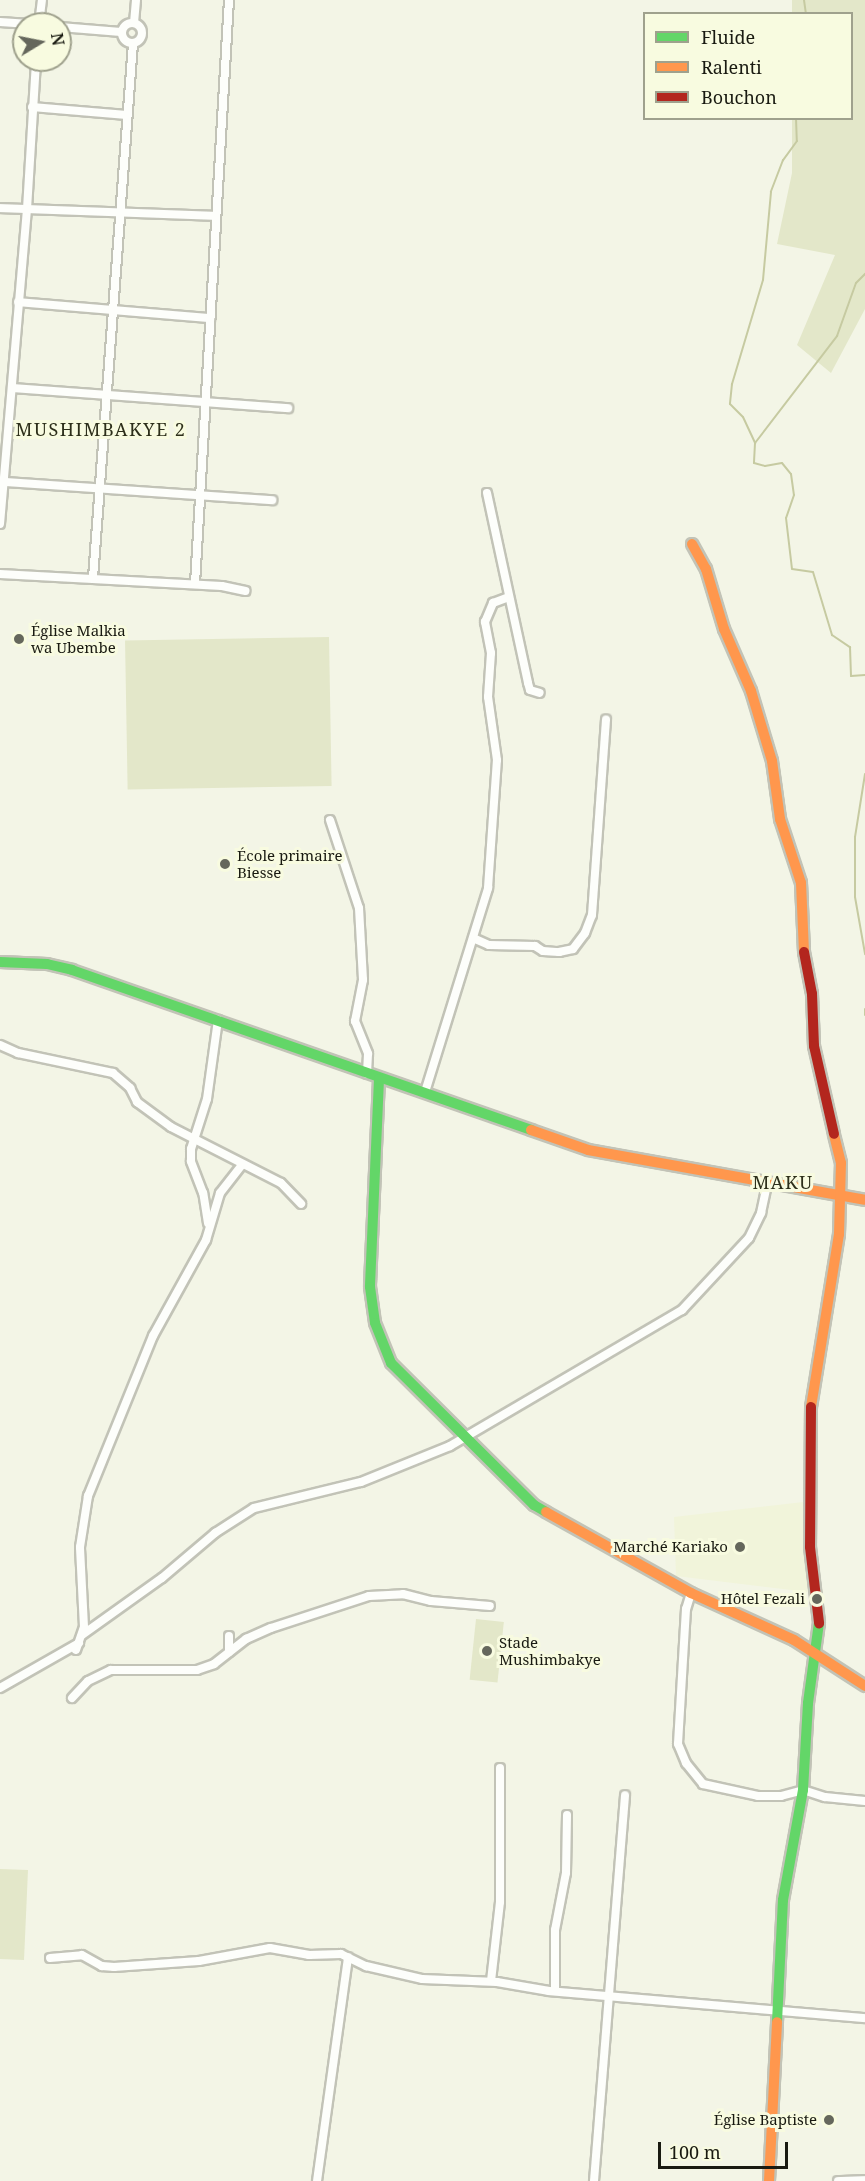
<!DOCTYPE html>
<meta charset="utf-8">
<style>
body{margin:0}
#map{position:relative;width:865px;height:2181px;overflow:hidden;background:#f3f5e6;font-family:"Noto Serif",serif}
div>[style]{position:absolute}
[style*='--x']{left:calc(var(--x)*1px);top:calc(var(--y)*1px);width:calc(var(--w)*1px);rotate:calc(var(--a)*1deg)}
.built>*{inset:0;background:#f1f4da}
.green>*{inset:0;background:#e3e7c9;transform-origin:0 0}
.stream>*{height:2px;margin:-1px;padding:0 1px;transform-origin:1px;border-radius:1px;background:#c6caa1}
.roads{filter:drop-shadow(2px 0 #c2c3b7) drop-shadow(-2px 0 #c2c3b7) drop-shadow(0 2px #c2c3b7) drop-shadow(0 -2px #c2c3b7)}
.street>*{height:8px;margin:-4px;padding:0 4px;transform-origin:4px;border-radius:4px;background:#fdfefb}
.street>.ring{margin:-4px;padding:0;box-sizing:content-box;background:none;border:8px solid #fdfefb;border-radius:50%}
.fast>*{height:10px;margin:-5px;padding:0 5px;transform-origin:5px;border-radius:5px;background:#63d668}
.slow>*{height:10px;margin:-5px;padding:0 5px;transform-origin:5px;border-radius:5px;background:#ff974d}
.jam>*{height:10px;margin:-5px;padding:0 5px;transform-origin:5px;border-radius:5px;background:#b3261e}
.dots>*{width:16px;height:16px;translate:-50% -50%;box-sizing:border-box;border:3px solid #f8fbe0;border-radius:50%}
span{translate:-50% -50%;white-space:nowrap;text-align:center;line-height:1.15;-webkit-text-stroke:6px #f8fbe0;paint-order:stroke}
.poi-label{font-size:15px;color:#191a11}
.left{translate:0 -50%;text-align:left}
.right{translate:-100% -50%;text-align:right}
.quarter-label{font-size:18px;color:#2d2f1a;letter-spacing:1.5px}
.legend{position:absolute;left:643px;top:12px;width:210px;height:108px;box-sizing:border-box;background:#f8fbe0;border:2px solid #9fa18d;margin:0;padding:8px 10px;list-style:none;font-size:18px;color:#191a11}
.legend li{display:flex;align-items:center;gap:12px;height:30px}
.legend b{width:30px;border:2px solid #9fa18d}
.north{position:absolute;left:12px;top:12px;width:60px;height:60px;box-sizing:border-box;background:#f8fbe0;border:2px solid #9fa18d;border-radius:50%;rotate:80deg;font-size:16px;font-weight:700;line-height:24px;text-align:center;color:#191a11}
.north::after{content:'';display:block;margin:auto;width:21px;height:27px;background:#65675c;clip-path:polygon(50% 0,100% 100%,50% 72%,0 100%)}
.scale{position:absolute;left:658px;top:2142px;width:130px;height:27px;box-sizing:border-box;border:3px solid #191a11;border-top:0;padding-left:8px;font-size:18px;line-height:21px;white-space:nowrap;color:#191a11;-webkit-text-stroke:4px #f8fbe0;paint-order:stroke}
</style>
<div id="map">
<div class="built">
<i style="clip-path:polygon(803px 1502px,808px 1592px,676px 1576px,674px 1517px)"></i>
</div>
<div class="green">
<i style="clip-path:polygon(792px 0,865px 0,865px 309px,831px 373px,797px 345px,835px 255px,777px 244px,792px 173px,792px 119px,852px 118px,852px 14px,792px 13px)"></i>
<i style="left:329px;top:637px;width:149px;height:204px;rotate:89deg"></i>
<i style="left:476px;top:1619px;width:28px;height:61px;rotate:6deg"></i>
<i style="clip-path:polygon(0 1869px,28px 1870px,24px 1960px,0 1959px)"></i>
</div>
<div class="stream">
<i style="--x:804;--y:0;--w:14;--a:82"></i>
<i style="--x:796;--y:118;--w:23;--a:88"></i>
<i style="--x:797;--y:141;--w:24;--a:126"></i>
<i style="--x:783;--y:160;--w:34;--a:111"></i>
<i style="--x:771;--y:192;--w:88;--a:95.2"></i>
<i style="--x:763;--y:280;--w:109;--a:106.6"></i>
<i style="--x:732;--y:384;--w:20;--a:96"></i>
<i style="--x:730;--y:404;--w:18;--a:45"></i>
<i style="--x:743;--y:417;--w:29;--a:65"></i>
<i style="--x:755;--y:443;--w:20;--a:93"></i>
<i style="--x:754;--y:463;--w:11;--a:15"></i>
<i style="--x:765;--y:466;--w:17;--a:-10"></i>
<i style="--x:782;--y:463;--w:14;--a:51"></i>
<i style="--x:791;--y:474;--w:21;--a:82"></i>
<i style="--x:794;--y:495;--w:24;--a:109"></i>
<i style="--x:786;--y:518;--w:51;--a:83.3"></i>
<i style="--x:792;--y:569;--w:21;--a:8"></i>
<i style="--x:813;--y:572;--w:66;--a:73.2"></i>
<i style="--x:832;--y:635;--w:22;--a:34"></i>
<i style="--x:850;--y:647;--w:29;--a:88"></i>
<i style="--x:851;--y:676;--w:14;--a:-4"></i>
<i style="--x:755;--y:443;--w:135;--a:-52.5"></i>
<i style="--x:837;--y:336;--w:56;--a:-70.3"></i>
<i style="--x:856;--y:283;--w:13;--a:-45"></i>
<i style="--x:865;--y:774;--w:64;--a:99"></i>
<i style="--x:855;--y:837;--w:60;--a:90"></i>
<i style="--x:855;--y:897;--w:58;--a:80"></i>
<i style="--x:865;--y:1009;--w:6;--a:90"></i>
</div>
<div class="roads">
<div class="street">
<i style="--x:0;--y:22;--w:26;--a:4"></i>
<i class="ring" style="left:122px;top:23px;width:12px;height:12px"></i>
<i style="--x:134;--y:23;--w:23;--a:-85"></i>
<i style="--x:39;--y:24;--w:24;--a:-83"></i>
<i style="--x:60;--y:27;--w:61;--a:4.7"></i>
<i style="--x:32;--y:107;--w:95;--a:4.8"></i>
<i style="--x:0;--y:208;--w:215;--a:2.1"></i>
<i style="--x:18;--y:302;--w:193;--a:4.8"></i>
<i style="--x:13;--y:388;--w:276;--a:4.2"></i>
<i style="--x:6;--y:482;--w:267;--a:3.9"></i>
<i style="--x:487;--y:493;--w:194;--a:77.8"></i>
<i style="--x:528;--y:683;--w:7;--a:74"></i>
<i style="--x:530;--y:690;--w:10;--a:17"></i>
<i style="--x:0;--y:524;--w:316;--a:-85.1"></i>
<i style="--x:27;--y:209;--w:149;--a:-86.5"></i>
<i style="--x:0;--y:574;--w:222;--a:3.1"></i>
<i style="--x:222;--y:586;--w:24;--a:12"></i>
<i style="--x:93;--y:578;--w:536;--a:-85.72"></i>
<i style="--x:195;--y:584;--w:585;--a:-86.67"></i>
<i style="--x:330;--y:820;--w:93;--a:71.8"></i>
<i style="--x:359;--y:908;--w:72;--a:86.8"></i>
<i style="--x:363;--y:980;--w:42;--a:101"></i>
<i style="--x:355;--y:1021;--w:35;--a:68"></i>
<i style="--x:368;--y:1054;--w:20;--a:93"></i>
<i style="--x:473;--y:938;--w:17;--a:24"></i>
<i style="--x:489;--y:945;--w:46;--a:1.2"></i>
<i style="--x:535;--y:946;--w:9;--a:32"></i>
<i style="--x:543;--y:951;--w:16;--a:4"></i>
<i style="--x:559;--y:952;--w:14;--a:-12"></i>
<i style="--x:573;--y:949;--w:20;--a:-53"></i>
<i style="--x:585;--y:933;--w:19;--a:-69"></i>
<i style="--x:592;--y:915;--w:196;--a:-85.9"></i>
<i style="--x:0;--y:1045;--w:20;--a:24"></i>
<i style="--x:18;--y:1053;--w:97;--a:11.9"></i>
<i style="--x:113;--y:1073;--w:23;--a:41"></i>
<i style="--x:130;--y:1088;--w:16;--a:63"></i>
<i style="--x:137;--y:1102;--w:42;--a:36.3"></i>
<i style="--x:171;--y:1127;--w:123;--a:27"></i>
<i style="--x:281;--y:1183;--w:29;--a:46"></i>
<i style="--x:425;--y:1092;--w:214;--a:-72.8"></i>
<i style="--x:488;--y:888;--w:128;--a:-86"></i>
<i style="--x:497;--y:760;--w:64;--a:-98.1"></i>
<i style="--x:488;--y:697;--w:44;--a:-86.1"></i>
<i style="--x:491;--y:653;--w:32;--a:-101"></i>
<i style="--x:485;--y:622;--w:21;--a:-67"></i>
<i style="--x:493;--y:603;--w:17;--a:-21"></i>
<i style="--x:208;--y:1223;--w:30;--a:-99"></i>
<i style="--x:203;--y:1193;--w:34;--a:-111"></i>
<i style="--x:191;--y:1161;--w:12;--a:-90"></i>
<i style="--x:191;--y:1149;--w:52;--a:-72.3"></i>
<i style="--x:207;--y:1099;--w:80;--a:-82.1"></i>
<i style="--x:691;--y:1593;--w:17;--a:107"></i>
<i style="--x:686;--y:1609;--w:135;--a:93.4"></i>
<i style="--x:678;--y:1744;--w:21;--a:67"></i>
<i style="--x:686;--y:1763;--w:27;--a:51"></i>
<i style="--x:703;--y:1784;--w:56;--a:12.3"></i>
<i style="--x:758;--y:1796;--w:23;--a:0"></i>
<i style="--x:781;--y:1796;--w:23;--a:-15"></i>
<i style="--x:803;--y:1790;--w:23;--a:18"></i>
<i style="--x:825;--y:1797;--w:40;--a:5.7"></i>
<i style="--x:82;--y:1635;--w:98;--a:-35.5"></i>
<i style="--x:162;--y:1578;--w:70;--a:-40.3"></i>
<i style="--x:215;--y:1533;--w:46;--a:-32.7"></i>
<i style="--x:254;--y:1508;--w:110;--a:-13.7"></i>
<i style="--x:361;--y:1482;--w:96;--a:-22"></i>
<i style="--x:450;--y:1446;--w:269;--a:-30.4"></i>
<i style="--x:682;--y:1310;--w:98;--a:-47.1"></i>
<i style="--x:749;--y:1238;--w:28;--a:-64"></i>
<i style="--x:761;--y:1213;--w:30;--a:-78"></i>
<i style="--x:76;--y:1650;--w:24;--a:-71"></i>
<i style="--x:84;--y:1627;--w:80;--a:-92.9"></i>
<i style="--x:80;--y:1547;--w:52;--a:-81.1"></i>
<i style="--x:88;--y:1496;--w:173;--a:-67.9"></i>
<i style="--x:153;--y:1336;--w:110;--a:-61.1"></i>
<i style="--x:206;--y:1240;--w:49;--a:-73.4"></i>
<i style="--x:220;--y:1193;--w:36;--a:-52"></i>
<i style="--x:229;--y:1652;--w:16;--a:-90"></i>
<i style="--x:0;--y:1688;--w:91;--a:-29.7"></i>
<i style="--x:72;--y:1698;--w:23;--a:-47"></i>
<i style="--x:88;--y:1681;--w:25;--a:-26"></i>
<i style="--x:111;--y:1670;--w:86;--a:0"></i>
<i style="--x:197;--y:1670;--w:18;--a:-19"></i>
<i style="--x:214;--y:1664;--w:41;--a:-38"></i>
<i style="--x:246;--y:1639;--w:27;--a:-24"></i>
<i style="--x:271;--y:1628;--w:103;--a:-18.1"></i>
<i style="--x:369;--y:1596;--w:34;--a:-3"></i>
<i style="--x:403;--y:1594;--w:29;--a:14"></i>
<i style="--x:431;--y:1601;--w:59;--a:4.8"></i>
<i style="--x:50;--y:1958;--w:32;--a:-5"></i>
<i style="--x:82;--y:1955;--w:23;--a:29"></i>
<i style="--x:102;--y:1966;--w:12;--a:5"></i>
<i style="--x:114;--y:1967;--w:85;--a:-4"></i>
<i style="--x:199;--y:1961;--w:72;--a:-10.4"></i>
<i style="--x:270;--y:1948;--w:40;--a:10"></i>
<i style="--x:309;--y:1955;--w:32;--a:-2"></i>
<i style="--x:341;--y:1954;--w:28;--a:26"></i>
<i style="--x:366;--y:1966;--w:57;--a:13.1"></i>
<i style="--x:422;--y:1979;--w:75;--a:2.3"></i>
<i style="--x:497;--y:1982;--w:53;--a:9.8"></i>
<i style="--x:549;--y:1991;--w:317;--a:4.9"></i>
<i style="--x:491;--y:1981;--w:80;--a:-83.5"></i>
<i style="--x:500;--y:1902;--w:134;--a:-90"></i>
<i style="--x:555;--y:1991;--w:61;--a:-90"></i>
<i style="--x:555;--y:1930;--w:58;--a:-79.1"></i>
<i style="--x:566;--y:1873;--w:58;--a:-89"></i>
<i style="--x:317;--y:2181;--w:226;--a:-82.1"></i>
<i style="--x:594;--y:2181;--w:387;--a:-85.4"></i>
<i style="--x:838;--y:2181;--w:27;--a:-2"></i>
</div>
<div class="fast">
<i style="--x:0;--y:962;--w:47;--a:2.4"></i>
<i style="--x:47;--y:964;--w:26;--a:13"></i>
<i style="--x:72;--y:970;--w:486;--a:19.2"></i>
<i style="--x:379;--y:1079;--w:208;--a:92.5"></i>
<i style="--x:370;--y:1287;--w:36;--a:82"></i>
<i style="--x:375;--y:1323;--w:43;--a:68.2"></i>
<i style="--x:391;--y:1363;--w:202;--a:44.8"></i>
<i style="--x:534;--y:1505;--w:14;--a:30"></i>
<i style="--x:777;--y:2022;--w:122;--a:-87.2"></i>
<i style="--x:783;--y:1900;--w:112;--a:-79.7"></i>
<i style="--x:803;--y:1790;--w:87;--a:-86.7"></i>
<i style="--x:808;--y:1703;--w:81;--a:-82.2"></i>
</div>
<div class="slow">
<i style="--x:692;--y:544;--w:29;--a:61"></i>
<i style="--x:706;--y:569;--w:63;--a:73.3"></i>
<i style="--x:724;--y:629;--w:68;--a:66.5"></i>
<i style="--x:751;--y:691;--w:73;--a:73.3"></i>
<i style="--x:772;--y:761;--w:59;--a:82.1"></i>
<i style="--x:780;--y:819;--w:67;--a:71.8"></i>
<i style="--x:801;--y:883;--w:69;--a:87.5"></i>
<i style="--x:531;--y:1130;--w:60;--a:19.3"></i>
<i style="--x:588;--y:1150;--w:281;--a:10.2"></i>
<i style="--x:811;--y:1407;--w:175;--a:-80.8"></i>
<i style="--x:839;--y:1234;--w:71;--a:-88.4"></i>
<i style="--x:841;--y:1163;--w:30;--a:-104"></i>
<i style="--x:546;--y:1512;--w:166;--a:29.2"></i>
<i style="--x:691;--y:1593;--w:113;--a:24.5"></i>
<i style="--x:794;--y:1640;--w:85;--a:32.9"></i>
<i style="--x:769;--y:2181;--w:159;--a:-87.1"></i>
</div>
<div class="jam">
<i style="--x:804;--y:952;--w:43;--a:79.2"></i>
<i style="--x:812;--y:994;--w:52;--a:87.8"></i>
<i style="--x:814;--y:1046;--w:90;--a:77.2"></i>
<i style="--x:811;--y:1407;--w:140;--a:90.4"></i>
<i style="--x:810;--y:1547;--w:77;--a:83.2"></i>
</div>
</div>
<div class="dots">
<i style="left:19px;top:639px;background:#65675c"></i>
<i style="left:225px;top:864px;background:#65675c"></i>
<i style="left:740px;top:1547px;background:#65675c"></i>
<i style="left:817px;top:1599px;background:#65675c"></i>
<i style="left:487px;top:1651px;background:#65675c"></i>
<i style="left:829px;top:2120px;background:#65675c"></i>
</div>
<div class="poi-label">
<span class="left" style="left:31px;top:639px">Église Malkia<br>wa Ubembe</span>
<span class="left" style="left:237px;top:864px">École primaire<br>Biesse</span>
<span class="right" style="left:728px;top:1547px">Marché Kariako</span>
<span class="right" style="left:805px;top:1599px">Hôtel Fezali</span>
<span class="left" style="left:499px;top:1651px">Stade<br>Mushimbakye</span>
<span class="right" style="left:817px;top:2120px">Église Baptiste</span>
</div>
<div class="quarter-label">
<span style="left:101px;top:429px">MUSHIMBAKYE 2</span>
<span style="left:783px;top:1182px">MAKU</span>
</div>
<ul class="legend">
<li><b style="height:8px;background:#63d668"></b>Fluide</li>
<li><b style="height:8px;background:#ff974d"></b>Ralenti</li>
<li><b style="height:8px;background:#b3261e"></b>Bouchon</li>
</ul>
<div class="north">N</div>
<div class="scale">100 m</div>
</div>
